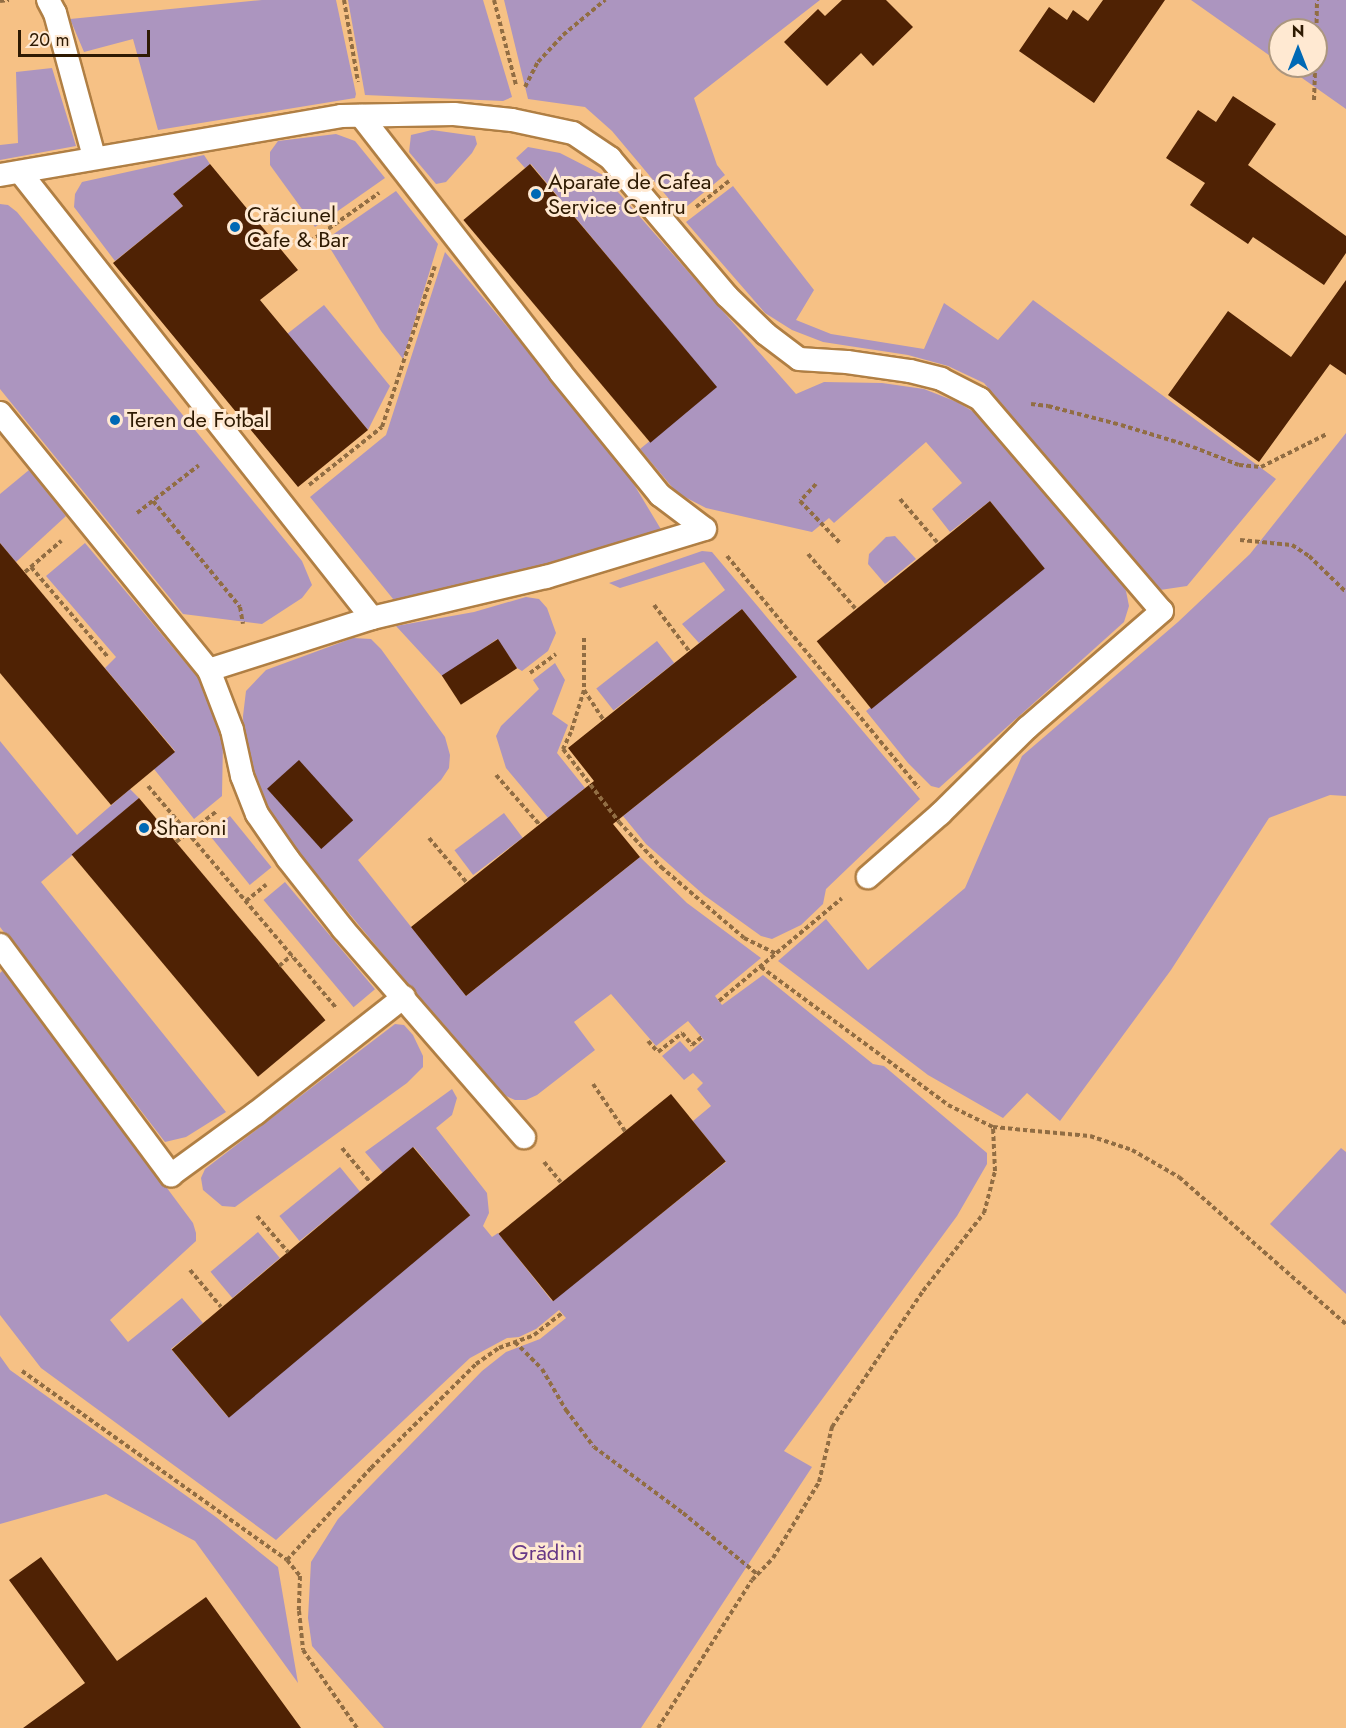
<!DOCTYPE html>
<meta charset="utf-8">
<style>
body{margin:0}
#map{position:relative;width:1346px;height:1728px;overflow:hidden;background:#f6c185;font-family:Jost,sans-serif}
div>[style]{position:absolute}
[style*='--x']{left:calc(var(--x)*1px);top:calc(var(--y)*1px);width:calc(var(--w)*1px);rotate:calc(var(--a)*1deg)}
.green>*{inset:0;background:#ac95bf;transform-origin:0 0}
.building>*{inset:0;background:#4f2204;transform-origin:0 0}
.path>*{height:4px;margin-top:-2px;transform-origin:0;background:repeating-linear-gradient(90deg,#916d43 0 4.5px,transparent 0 7.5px)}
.roads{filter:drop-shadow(2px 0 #b07f44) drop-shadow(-2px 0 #b07f44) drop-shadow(0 2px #b07f44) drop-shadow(0 -2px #b07f44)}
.lane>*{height:22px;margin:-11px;padding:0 11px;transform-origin:11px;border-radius:11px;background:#fff}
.dots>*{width:16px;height:16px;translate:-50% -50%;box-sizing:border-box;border:3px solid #ffe9d2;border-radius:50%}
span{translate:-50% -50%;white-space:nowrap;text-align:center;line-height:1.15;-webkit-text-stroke:6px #ffe9d2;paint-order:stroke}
.poi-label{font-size:22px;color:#2e1a02}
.left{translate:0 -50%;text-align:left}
.park-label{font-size:22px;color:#673887}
.north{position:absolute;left:1268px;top:18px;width:60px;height:60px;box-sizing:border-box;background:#ffe9d2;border:2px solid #ab967f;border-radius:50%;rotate:0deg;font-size:16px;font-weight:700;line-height:24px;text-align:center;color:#2e1a02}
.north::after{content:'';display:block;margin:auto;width:21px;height:27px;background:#0069b5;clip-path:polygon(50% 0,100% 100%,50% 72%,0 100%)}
.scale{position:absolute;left:18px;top:30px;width:132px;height:27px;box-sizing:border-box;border:3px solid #2e1a02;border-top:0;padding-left:8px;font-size:18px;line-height:21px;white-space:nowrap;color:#2e1a02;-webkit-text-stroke:4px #ffe9d2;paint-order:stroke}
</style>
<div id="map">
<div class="green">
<i style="clip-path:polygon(262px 0,336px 0,356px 94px,355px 98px,158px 130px,133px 39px,84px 52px,70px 19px)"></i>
<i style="clip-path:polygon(348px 0,483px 0,512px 97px,503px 101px,365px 95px)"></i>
<i style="clip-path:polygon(504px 0,820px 0,694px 98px,717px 165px,725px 175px,680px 212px,612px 131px,585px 107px,528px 99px)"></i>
<i style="clip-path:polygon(1191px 0,1346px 0,1346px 109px,1285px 66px,1316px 66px,1316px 30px,1280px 30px,1280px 63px)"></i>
<i style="clip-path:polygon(52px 68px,76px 146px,0 160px,0 145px,18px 143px,16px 72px)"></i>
<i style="clip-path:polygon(432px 130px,475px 136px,477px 144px,472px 153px,446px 182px,436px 184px,409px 152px,411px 135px)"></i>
<i style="clip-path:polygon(336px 134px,355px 141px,385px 178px,315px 227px,270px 165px,270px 152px,278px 141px)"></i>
<i style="clip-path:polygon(528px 147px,560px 153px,603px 175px,796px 394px,824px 382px,882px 383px,924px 389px,957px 402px,984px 418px,1117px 573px,1126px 591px,1129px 606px,1124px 622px,939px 788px,931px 786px,908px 763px,866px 711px,1044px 568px,990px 501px,950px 532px,932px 509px,962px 483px,926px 442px,834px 523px,829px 518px,812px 532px,706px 508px,677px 493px,640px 449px,716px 387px,531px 164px,525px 168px,516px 158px)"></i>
<i style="clip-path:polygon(204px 155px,210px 164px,173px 194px,183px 206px,115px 261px,74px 207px,75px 194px,82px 182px)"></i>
<i style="clip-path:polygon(733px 186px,814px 290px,796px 320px,831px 334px,924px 349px,944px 303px,998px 340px,1033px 300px,1276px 479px,1187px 586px,1160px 590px,984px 383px,948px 366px,908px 355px,823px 342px,792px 330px,765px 313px,686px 222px)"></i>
<i style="clip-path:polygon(396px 191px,438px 244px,403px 359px,381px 331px,325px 240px)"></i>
<i style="clip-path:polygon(0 204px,8px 205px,17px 212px,302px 561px,312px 585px,302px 598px,262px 624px,183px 614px,0 389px)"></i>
<i style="clip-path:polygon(445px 252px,621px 463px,662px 531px,528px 571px,398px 605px,310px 497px,386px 435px)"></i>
<i style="clip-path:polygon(324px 305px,390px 386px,368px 430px,287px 334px)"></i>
<i style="clip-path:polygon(1346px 433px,1346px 796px,1330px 795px,1269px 818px,1171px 970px,1060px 1121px,1027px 1093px,1003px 1118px,928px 1075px,778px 961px,826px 919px,868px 970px,965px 888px,1022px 756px,1178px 622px,1250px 554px)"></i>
<i style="clip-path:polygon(29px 470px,66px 516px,16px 562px,0 543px,0 494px)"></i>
<i style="clip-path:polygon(895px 536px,916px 559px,885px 584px,868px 564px,869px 554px,886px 537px)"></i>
<i style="clip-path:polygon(85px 543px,200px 680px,223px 741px,222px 796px,194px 819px,154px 769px,175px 751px,105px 668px,116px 657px,46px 576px)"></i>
<i style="clip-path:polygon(702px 551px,712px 552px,920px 799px,826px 889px,823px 904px,801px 925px,772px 939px,761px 936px,704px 895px,646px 844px,623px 816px,796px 678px,742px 609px,699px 643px,682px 624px,725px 590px,704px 562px,620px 588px,609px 583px)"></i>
<i style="clip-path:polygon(526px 597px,539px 599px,547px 608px,556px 633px,548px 651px,522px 671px,517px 668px,497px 639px,443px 677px,396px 626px,474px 612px)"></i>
<i style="clip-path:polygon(353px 638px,371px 639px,381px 649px,445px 737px,450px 755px,449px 768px,441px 780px,358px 860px,466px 996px,640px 857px,687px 903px,761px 958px,715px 996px,722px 1005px,763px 975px,873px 1064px,884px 1066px,987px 1153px,987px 1164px,957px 1216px,784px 1451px,812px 1467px,641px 1728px,384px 1728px,312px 1646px,308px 1618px,311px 1562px,338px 1519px,482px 1371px,506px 1352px,540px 1339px,566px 1318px,559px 1310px,536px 1329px,519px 1337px,507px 1338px,470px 1358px,276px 1540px,41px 1368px,0 1315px,0 973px,4px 969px,193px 1223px,196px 1233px,196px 1241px,110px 1320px,128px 1342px,182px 1298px,203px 1323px,171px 1349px,227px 1416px,470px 1215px,414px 1147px,383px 1173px,365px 1152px,452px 1089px,457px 1098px,452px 1115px,436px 1128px,487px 1193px,489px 1213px,483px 1226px,492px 1237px,498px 1233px,552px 1301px,726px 1162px,693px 1121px,711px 1106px,697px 1089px,703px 1083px,693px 1073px,684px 1080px,662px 1056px,680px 1041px,690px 1052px,704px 1040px,688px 1021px,656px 1046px,611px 994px,574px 1022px,595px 1050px,537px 1095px,526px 1100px,515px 1100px,497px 1092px,266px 813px,244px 754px,243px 716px,246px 691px,266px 670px)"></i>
<i style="left:657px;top:641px;width:28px;height:77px;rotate:52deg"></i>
<i style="clip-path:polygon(555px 663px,565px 680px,552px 714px,568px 725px,557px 753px,585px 788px,548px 818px,506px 768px,496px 736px,501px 726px,539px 689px,533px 680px)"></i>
<i style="clip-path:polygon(0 741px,77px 835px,130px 789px,139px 798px,41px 882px,226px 1112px,186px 1137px,165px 1142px,0 927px)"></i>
<i style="left:504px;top:813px;width:31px;height:62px;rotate:53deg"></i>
<i style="left:230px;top:816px;width:66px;height:28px;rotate:51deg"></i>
<i style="left:285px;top:882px;width:140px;height:28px;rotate:50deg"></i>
<i style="clip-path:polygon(395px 1024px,404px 1025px,413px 1035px,423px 1056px,423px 1067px,407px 1083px,235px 1207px,222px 1206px,203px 1190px,201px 1178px,205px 1169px)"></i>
<i style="clip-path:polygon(1341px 1148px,1346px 1152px,1346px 1294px,1270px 1224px)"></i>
<i style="left:340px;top:1167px;width:32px;height:78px;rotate:51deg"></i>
<i style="left:258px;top:1232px;width:34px;height:62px;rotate:50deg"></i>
<i style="clip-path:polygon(0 1356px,10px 1370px,216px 1517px,278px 1567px,298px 1683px,195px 1541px,106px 1494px,0 1524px)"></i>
</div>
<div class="building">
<i style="clip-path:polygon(842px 0,886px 0,913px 27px,873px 66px,861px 53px,827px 86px,784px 42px,818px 9px,825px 16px)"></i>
<i style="clip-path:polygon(1103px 0,1165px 0,1094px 103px,1019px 51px,1049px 7px,1067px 20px,1073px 10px,1088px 21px)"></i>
<i style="clip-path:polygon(1233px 96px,1276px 124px,1248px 165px,1346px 236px,1346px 253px,1324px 285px,1253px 237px,1248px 244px,1190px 205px,1205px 183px,1166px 158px,1198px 110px,1216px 122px)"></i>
<i style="clip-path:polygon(210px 164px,298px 270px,260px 300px,368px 430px,298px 487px,113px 263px,183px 206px,173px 194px)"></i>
<i style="left:530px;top:164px;width:291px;height:87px;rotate:50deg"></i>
<i style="clip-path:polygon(1346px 280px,1346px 375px,1330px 364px,1259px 462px,1168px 395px,1228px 311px,1291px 357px)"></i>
<i style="left:990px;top:501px;width:87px;height:223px;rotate:51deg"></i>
<i style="clip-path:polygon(0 543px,175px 752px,111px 805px,0 673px)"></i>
<i style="clip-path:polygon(742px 609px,797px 677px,613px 824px,640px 857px,466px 996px,411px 927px,594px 781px,568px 748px)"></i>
<i style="left:498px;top:639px;width:35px;height:67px;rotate:57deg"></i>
<i style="left:299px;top:760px;width:81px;height:43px;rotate:48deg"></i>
<i style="left:139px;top:798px;width:290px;height:88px;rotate:50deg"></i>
<i style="left:671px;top:1094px;width:87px;height:222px;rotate:51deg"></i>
<i style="left:413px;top:1147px;width:89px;height:315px;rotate:50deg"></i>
<i style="clip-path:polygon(41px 1557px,117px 1661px,206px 1597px,301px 1728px,23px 1728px,85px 1683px,9px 1580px)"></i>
</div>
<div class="path">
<i style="--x:344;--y:0;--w:83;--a:80.3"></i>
<i style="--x:494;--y:0;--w:88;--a:75.5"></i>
<i style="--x:0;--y:1;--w:9;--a:-6"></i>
<i style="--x:1316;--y:53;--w:53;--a:-88.9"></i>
<i style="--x:525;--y:87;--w:28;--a:-63"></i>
<i style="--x:538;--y:62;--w:37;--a:-47"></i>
<i style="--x:563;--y:35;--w:55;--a:-39.8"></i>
<i style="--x:1314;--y:100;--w:34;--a:-88"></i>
<i style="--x:696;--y:207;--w:42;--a:-38.2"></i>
<i style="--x:304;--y:246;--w:92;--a:-35.2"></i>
<i style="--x:1031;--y:404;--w:17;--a:7"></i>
<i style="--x:1048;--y:406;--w:75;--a:14.6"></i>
<i style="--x:1121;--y:425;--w:75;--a:17"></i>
<i style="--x:1193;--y:447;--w:49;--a:21.4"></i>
<i style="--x:1239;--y:465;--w:22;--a:5"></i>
<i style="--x:1261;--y:467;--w:74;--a:-26.6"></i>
<i style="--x:816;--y:484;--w:23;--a:133"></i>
<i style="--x:800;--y:501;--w:58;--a:46.4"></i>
<i style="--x:309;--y:485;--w:93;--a:-38.5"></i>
<i style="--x:382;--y:427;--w:169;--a:-71.8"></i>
<i style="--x:900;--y:499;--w:57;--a:49.3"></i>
<i style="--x:153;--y:501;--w:137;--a:50.6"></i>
<i style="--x:240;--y:607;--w:17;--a:80"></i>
<i style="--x:137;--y:513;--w:78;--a:-37.7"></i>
<i style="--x:1240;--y:540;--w:52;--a:5.5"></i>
<i style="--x:1292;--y:545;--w:20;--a:33"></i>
<i style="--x:1309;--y:556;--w:52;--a:44.2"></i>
<i style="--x:808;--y:554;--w:72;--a:49"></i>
<i style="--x:727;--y:556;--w:301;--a:50.4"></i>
<i style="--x:31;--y:567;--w:118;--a:49.5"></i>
<i style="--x:25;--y:572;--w:48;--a:-40.7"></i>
<i style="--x:654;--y:605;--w:58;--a:52.7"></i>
<i style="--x:584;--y:638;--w:52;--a:90"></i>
<i style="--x:584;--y:690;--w:35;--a:57"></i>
<i style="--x:530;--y:673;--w:32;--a:-36"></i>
<i style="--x:584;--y:690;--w:44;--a:107.2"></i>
<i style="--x:571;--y:732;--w:19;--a:115"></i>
<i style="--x:563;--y:749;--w:92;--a:52.5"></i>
<i style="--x:619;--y:822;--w:62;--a:47"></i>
<i style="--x:661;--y:867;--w:109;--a:40.5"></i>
<i style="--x:744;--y:938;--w:37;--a:26"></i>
<i style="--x:496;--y:775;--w:65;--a:48.7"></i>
<i style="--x:148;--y:786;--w:291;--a:49.7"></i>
<i style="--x:429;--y:838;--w:59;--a:49.8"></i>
<i style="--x:176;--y:842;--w:51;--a:-37.1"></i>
<i style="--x:246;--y:901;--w:26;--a:-39"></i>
<i style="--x:279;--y:966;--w:17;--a:-40"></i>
<i style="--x:761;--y:967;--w:232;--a:36.4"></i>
<i style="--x:948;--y:1105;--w:50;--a:26.1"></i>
<i style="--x:993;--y:1127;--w:97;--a:5.3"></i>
<i style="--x:1090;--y:1136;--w:44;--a:18.4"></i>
<i style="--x:1132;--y:1150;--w:54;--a:29.9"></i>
<i style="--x:1179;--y:1177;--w:222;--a:41.4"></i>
<i style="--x:719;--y:1001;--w:160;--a:-39.9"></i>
<i style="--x:648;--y:1041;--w:15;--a:48"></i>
<i style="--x:658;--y:1052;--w:31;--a:-38"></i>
<i style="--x:682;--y:1033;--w:16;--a:50"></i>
<i style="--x:692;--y:1045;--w:13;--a:-39"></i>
<i style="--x:593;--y:1084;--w:57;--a:55.8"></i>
<i style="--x:342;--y:1148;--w:45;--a:50.4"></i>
<i style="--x:544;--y:1162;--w:26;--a:50"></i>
<i style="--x:257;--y:1216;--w:48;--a:49.3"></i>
<i style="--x:190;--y:1270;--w:48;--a:50"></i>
<i style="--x:515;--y:1342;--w:38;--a:45"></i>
<i style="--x:542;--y:1369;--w:48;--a:59.7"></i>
<i style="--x:566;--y:1410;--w:46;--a:52.9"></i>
<i style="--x:594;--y:1447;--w:111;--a:36.6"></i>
<i style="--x:683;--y:1513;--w:96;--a:39.5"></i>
<i style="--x:22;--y:1371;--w:325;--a:35.5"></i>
<i style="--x:287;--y:1560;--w:21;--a:51"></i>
<i style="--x:300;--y:1576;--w:35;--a:92"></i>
<i style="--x:299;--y:1611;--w:39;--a:84"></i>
<i style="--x:303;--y:1650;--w:95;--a:55.3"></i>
<i style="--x:287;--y:1560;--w:125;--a:-47.6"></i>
<i style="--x:371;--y:1468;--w:148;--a:-44.7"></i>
<i style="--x:476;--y:1364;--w:28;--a:-35"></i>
<i style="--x:499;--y:1348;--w:37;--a:-20"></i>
<i style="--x:534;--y:1335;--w:37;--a:-38"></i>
<i style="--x:658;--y:1728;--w:175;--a:-57.6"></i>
<i style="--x:752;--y:1580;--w:30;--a:-46"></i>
<i style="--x:773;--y:1558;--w:89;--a:-58.8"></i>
<i style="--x:819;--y:1482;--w:57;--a:-76.7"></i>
<i style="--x:832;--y:1427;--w:164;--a:-56.2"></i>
<i style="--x:923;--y:1291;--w:99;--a:-52"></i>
<i style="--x:984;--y:1213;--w:43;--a:-75.3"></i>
<i style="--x:995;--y:1171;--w:44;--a:-92.6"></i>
</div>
<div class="roads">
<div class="lane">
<i style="--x:48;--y:0;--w:15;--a:62"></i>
<i style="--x:55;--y:13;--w:149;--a:74.8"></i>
<i style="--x:361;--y:116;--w:324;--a:52.1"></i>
<i style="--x:560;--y:372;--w:159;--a:50.9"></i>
<i style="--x:660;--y:495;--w:56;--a:37.1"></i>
<i style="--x:20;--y:172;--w:568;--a:51.72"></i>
<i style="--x:0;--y:175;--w:346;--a:-9.8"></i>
<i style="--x:341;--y:116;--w:113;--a:-1"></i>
<i style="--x:454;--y:114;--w:58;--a:5.9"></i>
<i style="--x:512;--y:120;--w:62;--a:12"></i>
<i style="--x:573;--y:133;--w:45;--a:34"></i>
<i style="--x:610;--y:158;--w:181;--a:49.7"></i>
<i style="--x:727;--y:296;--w:54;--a:44.3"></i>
<i style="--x:766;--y:334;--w:41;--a:37.1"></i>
<i style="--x:799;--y:359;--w:48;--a:3.6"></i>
<i style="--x:847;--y:362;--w:64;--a:8.1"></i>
<i style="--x:910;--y:371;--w:32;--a:14"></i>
<i style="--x:941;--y:379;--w:44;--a:27.1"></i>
<i style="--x:980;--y:399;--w:279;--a:49.4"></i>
<i style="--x:1162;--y:611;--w:179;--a:139.1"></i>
<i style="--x:1027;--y:728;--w:122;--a:135.3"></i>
<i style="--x:940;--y:814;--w:96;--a:138.8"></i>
<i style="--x:0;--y:413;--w:331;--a:50.9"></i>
<i style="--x:209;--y:670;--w:64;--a:69"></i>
<i style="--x:232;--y:730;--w:47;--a:77.7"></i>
<i style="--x:242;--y:776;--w:41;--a:68.5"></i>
<i style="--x:257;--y:814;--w:55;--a:55.4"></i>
<i style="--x:288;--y:859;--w:89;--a:51.8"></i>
<i style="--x:343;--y:929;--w:276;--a:49"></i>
<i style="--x:209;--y:670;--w:171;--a:-17.7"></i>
<i style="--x:372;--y:618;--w:179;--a:-13.3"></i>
<i style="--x:546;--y:577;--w:166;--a:-16.8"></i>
<i style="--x:0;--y:945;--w:287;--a:53.4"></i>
<i style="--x:171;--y:1175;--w:105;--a:-36.1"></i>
<i style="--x:256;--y:1113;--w:188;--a:-38.1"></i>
</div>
</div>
<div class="dots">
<i style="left:536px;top:194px;background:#0069b5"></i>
<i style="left:235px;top:227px;background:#0069b5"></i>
<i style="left:115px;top:420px;background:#0069b5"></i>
<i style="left:144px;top:828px;background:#0069b5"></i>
</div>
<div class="poi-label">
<span class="left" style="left:548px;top:194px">Aparate de Cafea<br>Service Centru</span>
<span class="left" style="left:247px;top:227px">Crăciunel<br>Cafe &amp; Bar</span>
<span class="left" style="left:127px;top:420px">Teren de Fotbal</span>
<span class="left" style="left:156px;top:828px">Sharoni</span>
</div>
<div class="park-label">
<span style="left:547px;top:1553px">Grădini</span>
</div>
<div class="north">N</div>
<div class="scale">20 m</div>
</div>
